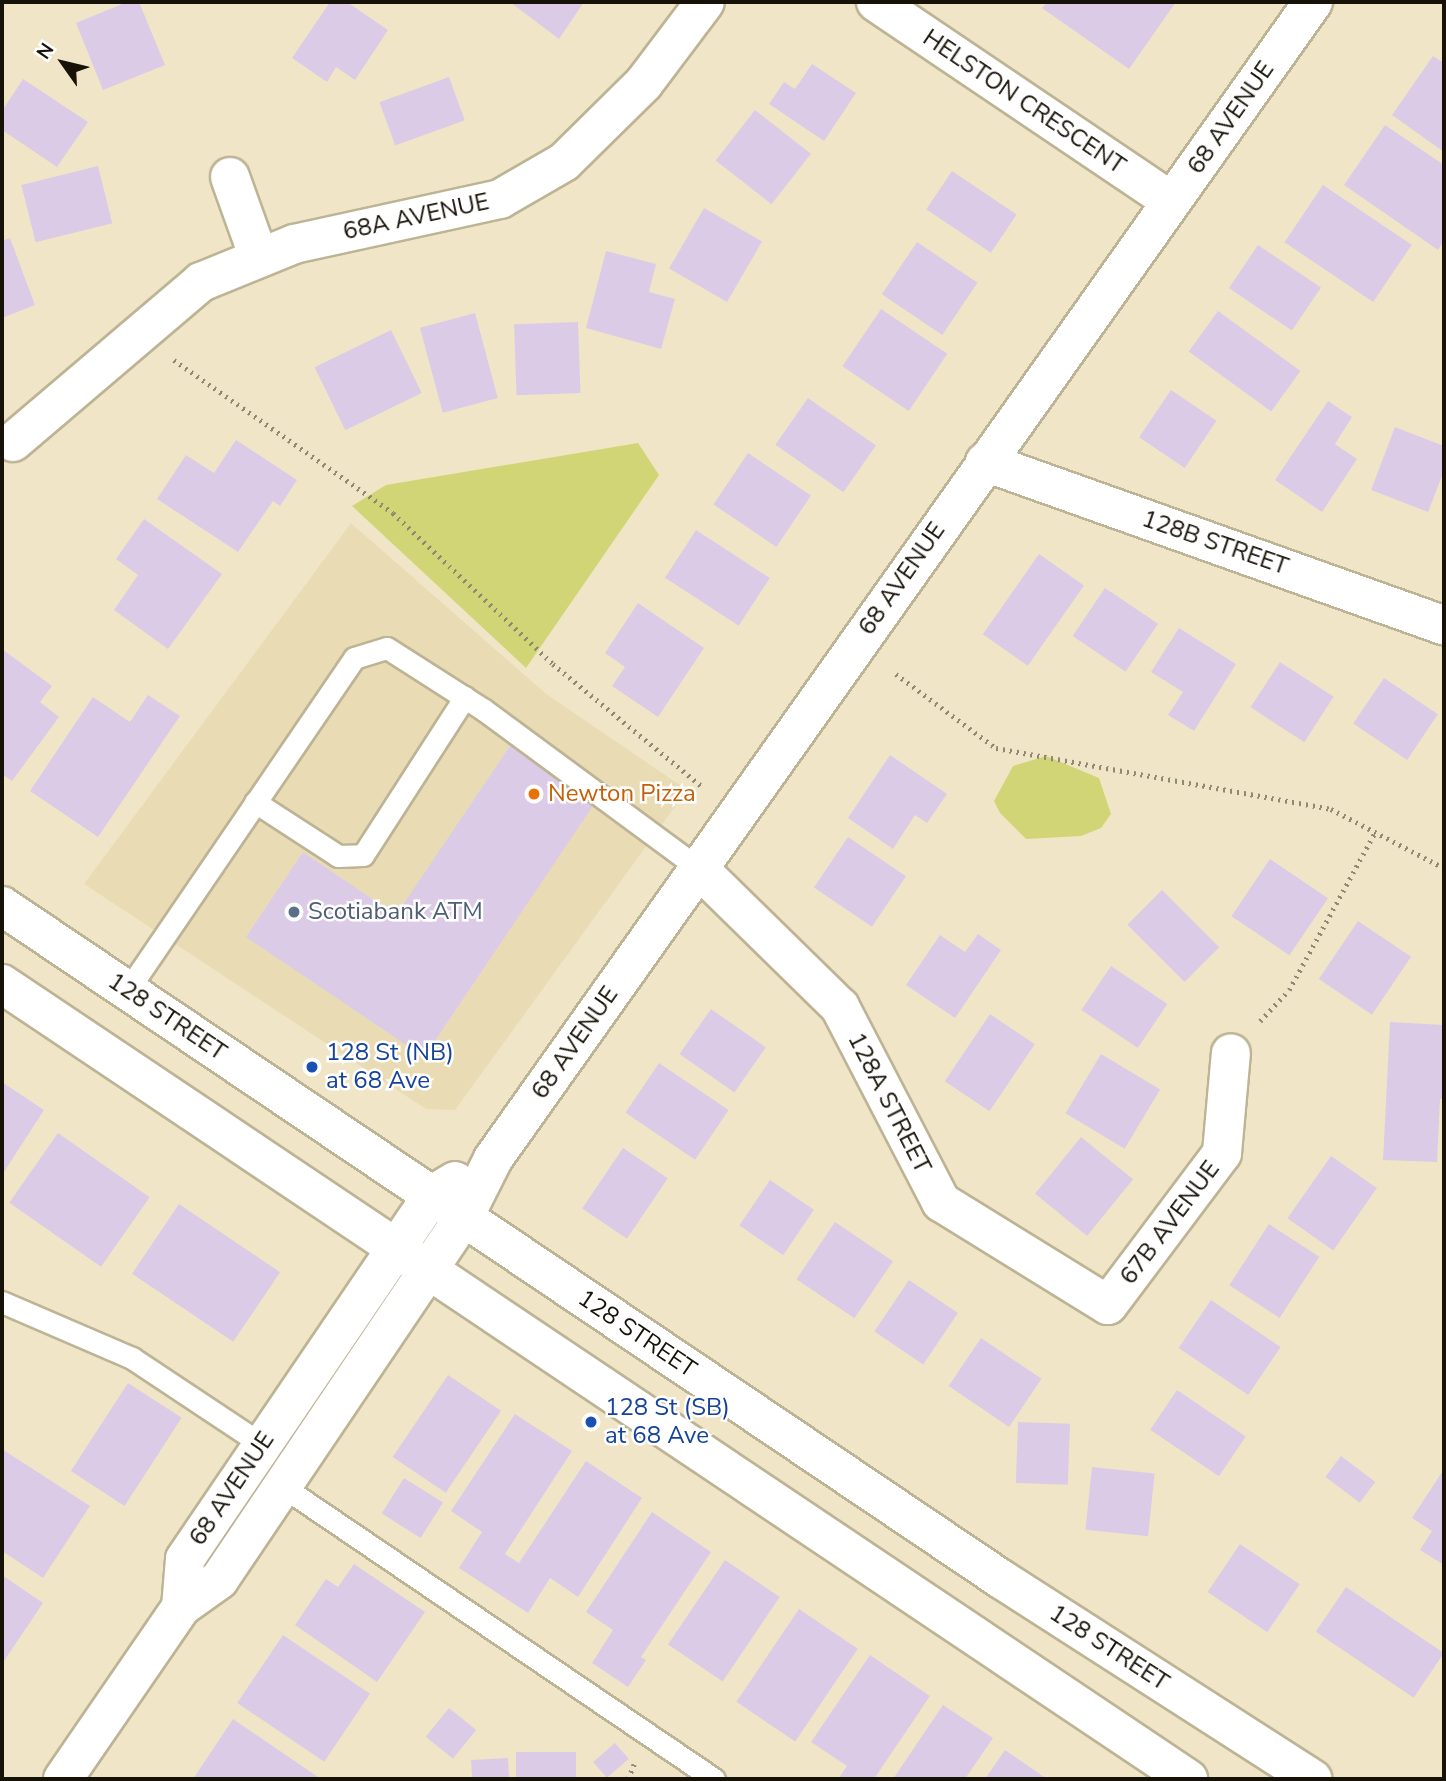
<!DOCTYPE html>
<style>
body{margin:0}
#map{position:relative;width:1446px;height:1781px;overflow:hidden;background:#f0e6c7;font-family:"Nunito Sans",sans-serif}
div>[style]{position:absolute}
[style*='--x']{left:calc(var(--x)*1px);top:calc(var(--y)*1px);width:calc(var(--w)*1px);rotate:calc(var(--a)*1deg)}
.built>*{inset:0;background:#e9dcb5}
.green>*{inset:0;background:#d1d576}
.building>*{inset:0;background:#dccbe7;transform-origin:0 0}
.path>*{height:4.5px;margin-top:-2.25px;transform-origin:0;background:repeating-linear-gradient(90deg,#8f8872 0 2px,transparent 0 7px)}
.roads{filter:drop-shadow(2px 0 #bdb495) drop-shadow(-2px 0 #bdb495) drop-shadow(0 2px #bdb495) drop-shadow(0 -2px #bdb495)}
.lane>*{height:21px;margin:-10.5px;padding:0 10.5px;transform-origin:10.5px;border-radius:10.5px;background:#fff}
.street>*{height:38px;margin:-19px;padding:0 19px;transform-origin:19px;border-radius:19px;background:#fff}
.secondary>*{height:38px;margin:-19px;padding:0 19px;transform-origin:19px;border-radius:19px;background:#fff}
.dots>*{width:19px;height:19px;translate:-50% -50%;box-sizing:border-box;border:4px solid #fff;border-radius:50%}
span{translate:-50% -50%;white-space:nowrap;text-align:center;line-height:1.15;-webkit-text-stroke:5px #fff;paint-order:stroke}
.street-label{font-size:24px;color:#161207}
.food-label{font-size:24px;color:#c56008}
.left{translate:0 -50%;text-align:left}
.service-label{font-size:24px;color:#4e5e75}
.transit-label{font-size:24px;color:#164399}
.frame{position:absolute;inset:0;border:4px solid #161207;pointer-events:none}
.north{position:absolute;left:28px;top:28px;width:70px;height:70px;-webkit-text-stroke:5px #fff;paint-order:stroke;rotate:304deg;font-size:19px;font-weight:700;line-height:28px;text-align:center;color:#161207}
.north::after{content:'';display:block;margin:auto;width:24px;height:32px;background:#161207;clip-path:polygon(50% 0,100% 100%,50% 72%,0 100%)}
</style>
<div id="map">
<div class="built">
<i style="clip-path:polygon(351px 523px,545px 693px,687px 790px,455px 1110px,426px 1109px,84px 884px)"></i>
</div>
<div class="green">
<i style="clip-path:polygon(638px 443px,659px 475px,526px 668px,352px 506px,386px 485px)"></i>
<i style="clip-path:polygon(1046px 756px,1099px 778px,1111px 814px,1101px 828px,1081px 836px,1026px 839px,1000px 813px,994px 801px,1013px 766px)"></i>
</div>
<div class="building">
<i style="clip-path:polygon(127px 2px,139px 2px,165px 65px,103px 90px,76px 23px)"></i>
<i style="clip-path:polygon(330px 2px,347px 2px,388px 30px,355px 80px,336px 67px,327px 82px,292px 58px)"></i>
<i style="clip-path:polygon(510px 2px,584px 2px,559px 39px)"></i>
<i style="clip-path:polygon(1047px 2px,1176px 2px,1129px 69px,1042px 8px)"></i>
<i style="clip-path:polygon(1433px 56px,1444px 63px,1444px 152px,1392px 115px)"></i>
<i style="clip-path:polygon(812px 64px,856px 93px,824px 141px,769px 104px,784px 82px,795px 89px)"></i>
<i style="left:449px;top:77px;width:46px;height:74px;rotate:70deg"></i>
<i style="clip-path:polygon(23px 79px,88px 122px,57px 167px,2px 130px,2px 111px)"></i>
<i style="left:755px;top:110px;width:71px;height:64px;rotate:38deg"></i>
<i style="clip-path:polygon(1385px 125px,1444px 165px,1444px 241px,1438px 250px,1344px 185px)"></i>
<i style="left:98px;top:166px;width:59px;height:79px;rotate:76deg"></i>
<i style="left:952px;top:171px;width:78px;height:46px;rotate:34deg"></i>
<i style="left:1323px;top:185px;width:107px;height:69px;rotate:34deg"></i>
<i style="left:704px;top:208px;width:67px;height:70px;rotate:30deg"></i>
<i style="clip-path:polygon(10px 238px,35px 305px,2px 318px,2px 241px)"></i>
<i style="left:917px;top:242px;width:73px;height:63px;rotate:34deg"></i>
<i style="left:1258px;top:245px;width:76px;height:52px;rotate:34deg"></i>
<i style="clip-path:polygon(606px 251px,656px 264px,649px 292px,675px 299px,661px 349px,586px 328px)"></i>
<i style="left:881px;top:309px;width:80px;height:69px;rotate:34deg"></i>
<i style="left:1218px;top:311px;width:102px;height:50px;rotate:36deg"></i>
<i style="left:475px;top:313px;width:88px;height:57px;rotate:75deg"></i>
<i style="left:578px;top:322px;width:71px;height:64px;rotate:88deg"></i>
<i style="left:391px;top:330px;width:70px;height:85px;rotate:64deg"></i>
<i style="left:1171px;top:390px;width:55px;height:57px;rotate:34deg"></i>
<i style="left:808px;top:398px;width:83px;height:57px;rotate:35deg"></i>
<i style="clip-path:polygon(1328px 401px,1352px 417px,1335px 444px,1357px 459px,1322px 512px,1275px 480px)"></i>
<i style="clip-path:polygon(1395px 427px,1444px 446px,1444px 471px,1428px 512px,1371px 490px)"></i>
<i style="clip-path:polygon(236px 440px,297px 480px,280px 506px,273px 501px,238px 552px,157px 499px,186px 455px,214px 473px)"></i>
<i style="left:748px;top:453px;width:76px;height:62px;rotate:34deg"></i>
<i style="clip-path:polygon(144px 519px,222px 574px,168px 649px,114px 610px,138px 575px,116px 559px)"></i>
<i style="left:696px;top:530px;width:88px;height:57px;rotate:33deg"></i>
<i style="left:1039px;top:554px;width:55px;height:98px;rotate:35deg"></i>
<i style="left:1105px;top:588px;width:64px;height:58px;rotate:34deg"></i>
<i style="clip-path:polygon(638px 603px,704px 648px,658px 717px,612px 686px,625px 667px,605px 653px)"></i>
<i style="clip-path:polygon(1179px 628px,1236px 664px,1194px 731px,1168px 715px,1183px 692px,1151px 672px)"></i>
<i style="clip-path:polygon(2px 649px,52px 686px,40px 702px,59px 717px,12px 781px,2px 774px)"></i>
<i style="left:1280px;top:662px;width:64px;height:54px;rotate:33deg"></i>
<i style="left:1384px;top:678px;width:65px;height:55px;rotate:34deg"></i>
<i style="clip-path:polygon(148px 695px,180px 716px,98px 837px,30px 791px,93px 697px,130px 722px)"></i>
<i style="clip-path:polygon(510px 746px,595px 803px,424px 1057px,246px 937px,303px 852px,396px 915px)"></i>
<i style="clip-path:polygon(890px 755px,947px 794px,927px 823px,915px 815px,893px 849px,848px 818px)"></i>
<i style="left:848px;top:837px;width:70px;height:61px;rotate:34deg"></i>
<i style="left:1270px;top:859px;width:70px;height:69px;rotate:34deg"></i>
<i style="left:1162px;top:890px;width:81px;height:49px;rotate:45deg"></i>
<i style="left:1358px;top:921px;width:64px;height:70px;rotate:34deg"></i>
<i style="clip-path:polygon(978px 934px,1001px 950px,955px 1018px,906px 985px,940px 935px,965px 952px)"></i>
<i style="left:1111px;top:966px;width:68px;height:53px;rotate:34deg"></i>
<i style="left:711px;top:1009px;width:67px;height:55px;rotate:35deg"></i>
<i style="left:990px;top:1014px;width:54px;height:81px;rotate:34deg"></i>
<i style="clip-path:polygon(1390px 1022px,1444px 1025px,1444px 1099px,1440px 1099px,1437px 1162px,1383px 1160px)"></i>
<i style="left:1101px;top:1054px;width:69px;height:69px;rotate:31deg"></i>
<i style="left:659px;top:1063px;width:84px;height:60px;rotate:34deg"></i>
<i style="clip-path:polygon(2px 1082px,44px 1110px,2px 1175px)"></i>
<i style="left:58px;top:1133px;width:112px;height:85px;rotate:35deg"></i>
<i style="left:1081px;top:1137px;width:67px;height:73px;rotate:39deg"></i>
<i style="left:623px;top:1148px;width:54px;height:73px;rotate:34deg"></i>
<i style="left:1331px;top:1156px;width:56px;height:76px;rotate:35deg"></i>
<i style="left:770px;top:1180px;width:53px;height:55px;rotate:34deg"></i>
<i style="left:179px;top:1204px;width:122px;height:84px;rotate:34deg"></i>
<i style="left:835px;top:1222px;width:70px;height:69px;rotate:34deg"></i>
<i style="left:1269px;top:1224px;width:60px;height:73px;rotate:33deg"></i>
<i style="left:909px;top:1280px;width:59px;height:62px;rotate:34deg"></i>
<i style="left:1211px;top:1300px;width:84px;height:58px;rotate:34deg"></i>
<i style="left:981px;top:1338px;width:73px;height:58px;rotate:34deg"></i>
<i style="left:448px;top:1375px;width:64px;height:99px;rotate:34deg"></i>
<i style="left:128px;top:1383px;width:64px;height:105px;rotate:33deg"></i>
<i style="left:1177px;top:1390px;width:83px;height:48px;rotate:34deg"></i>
<i style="clip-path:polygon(515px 1414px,572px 1451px,505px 1554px,519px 1563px,586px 1461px,642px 1498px,578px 1597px,550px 1578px,528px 1613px,459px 1568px,482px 1532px,451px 1511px)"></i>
<i style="left:1018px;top:1422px;width:52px;height:61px;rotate:2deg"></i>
<i style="clip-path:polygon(2px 1449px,90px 1506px,43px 1578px,2px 1551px)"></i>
<i style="left:1341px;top:1456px;width:43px;height:26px;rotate:37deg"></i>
<i style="left:1092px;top:1467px;width:63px;height:63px;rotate:6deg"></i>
<i style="clip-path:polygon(1444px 1469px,1444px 1565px,1420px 1550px,1432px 1531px,1412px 1518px)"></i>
<i style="left:404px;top:1478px;width:46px;height:42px;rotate:32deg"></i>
<i style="clip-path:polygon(652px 1512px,711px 1552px,641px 1657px,646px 1660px,628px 1687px,592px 1663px,613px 1630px,586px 1612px)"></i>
<i style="left:1240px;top:1544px;width:72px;height:58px;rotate:34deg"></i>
<i style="left:725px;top:1560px;width:66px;height:102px;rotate:34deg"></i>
<i style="clip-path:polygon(354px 1564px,425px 1612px,377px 1682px,295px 1625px,326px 1579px,338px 1587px)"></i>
<i style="clip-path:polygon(2px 1575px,43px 1603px,2px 1664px)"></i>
<i style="left:1346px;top:1587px;width:118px;height:54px;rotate:34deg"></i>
<i style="left:799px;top:1609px;width:71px;height:112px;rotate:34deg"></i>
<i style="left:283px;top:1635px;width:105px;height:82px;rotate:34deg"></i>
<i style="clip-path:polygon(870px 1655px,930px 1696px,874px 1779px,838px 1779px,847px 1766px,811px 1742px)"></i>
<i style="clip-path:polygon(943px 1705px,993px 1738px,965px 1779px,893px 1779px)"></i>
<i style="left:449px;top:1708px;width:35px;height:37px;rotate:39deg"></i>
<i style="clip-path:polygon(233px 1719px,318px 1777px,316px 1779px,193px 1779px)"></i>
<i style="left:615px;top:1743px;width:21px;height:29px;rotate:49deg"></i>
<i style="clip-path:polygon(1005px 1750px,1047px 1779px,985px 1779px)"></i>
<i style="left:576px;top:1752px;width:27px;height:60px;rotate:90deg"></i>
<i style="left:508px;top:1758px;width:21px;height:37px;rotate:87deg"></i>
</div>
<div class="path">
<i style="--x:174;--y:360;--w:267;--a:34.9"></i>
<i style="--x:393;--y:513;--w:220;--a:43.3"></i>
<i style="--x:553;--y:664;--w:195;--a:39.4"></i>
<i style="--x:896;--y:674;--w:124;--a:36.5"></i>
<i style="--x:996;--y:748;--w:341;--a:10.3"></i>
<i style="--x:1331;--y:809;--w:127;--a:27.6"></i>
<i style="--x:1260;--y:1021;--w:42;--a:-46.9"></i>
<i style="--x:1289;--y:990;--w:180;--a:-61.4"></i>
<i style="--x:628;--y:1779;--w:16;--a:-68"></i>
</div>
<div class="roads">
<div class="lane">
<i style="--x:255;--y:802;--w:99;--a:33"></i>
<i style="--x:338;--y:856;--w:25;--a:-2"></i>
<i style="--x:363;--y:855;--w:188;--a:-57.2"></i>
<i style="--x:127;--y:991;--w:403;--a:-55.7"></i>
<i style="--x:354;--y:658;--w:34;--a:-17"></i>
<i style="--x:387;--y:648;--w:115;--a:32.6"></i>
<i style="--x:484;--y:710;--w:265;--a:36.4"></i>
<i style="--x:2;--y:1302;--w:142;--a:23.3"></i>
<i style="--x:132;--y:1358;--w:157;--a:33.6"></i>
<i style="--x:282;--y:1486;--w:522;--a:34.15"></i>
</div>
<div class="street">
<i style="--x:876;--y:2;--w:356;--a:34"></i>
<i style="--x:230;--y:177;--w:86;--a:70.3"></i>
<i style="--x:13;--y:442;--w:247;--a:-40.4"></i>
<i style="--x:201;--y:282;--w:100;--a:-22.2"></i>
<i style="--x:294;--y:244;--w:211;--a:-12.3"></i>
<i style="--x:500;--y:199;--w:74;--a:-30"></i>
<i style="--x:564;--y:162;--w:112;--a:-44.6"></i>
<i style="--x:644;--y:83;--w:101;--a:-53"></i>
<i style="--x:985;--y:462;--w:487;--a:19.6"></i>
<i style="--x:697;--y:867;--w:200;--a:44.4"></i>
<i style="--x:840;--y:1007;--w:220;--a:62.6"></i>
<i style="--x:941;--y:1202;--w:196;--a:31.7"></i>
<i style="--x:1108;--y:1305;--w:190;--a:-53.1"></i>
<i style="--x:1222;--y:1153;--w:100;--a:-84.9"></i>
</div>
<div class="secondary">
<i style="--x:2;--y:906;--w:1205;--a:33.97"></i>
<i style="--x:1001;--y:1579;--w:370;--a:32.7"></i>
<i style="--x:2;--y:984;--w:1428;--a:33.83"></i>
<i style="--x:181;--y:1607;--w:48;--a:-85.2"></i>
<i style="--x:185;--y:1559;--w:440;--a:-55.8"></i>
<i style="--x:432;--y:1195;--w:27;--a:-31"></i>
<i style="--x:63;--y:1779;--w:209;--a:-55.5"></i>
<i style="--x:181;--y:1607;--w:47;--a:-35.4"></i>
<i style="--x:219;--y:1580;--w:438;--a:-56"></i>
<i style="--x:464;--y:1217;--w:65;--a:-63.4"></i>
<i style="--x:493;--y:1159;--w:1418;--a:-54.67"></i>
</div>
</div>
<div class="dots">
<i style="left:534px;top:794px;background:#e8710a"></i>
<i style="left:294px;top:912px;background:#5c6f8a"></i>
<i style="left:312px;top:1067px;background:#1a4fb4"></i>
<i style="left:591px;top:1422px;background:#1a4fb4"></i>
</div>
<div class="street-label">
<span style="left:1024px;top:102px;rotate:34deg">HELSTON CRESCENT</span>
<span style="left:1231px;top:118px;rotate:-55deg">68 AVENUE</span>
<span style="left:416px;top:217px;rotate:-12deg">68A AVENUE</span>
<span style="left:1215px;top:543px;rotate:19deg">128B STREET</span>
<span style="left:902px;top:579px;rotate:-55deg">68 AVENUE</span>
<span style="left:167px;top:1017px;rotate:34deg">128 STREET</span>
<span style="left:575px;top:1043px;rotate:-55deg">68 AVENUE</span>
<span style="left:889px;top:1103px;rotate:63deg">128A STREET</span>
<span style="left:1170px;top:1223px;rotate:-53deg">67B AVENUE</span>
<span style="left:637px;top:1334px;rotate:34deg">128 STREET</span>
<span style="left:232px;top:1489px;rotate:-56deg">68 AVENUE</span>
<span style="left:1109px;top:1648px;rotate:33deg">128 STREET</span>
</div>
<div class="food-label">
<span class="left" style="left:548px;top:794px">Newton Pizza</span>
</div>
<div class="service-label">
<span class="left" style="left:308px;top:912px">Scotiabank ATM</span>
</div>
<div class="transit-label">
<span class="left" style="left:326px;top:1067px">128 St (NB)<br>at 68 Ave</span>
<span class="left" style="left:605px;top:1422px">128 St (SB)<br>at 68 Ave</span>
</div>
<div class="frame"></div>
<div class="north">N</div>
</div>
